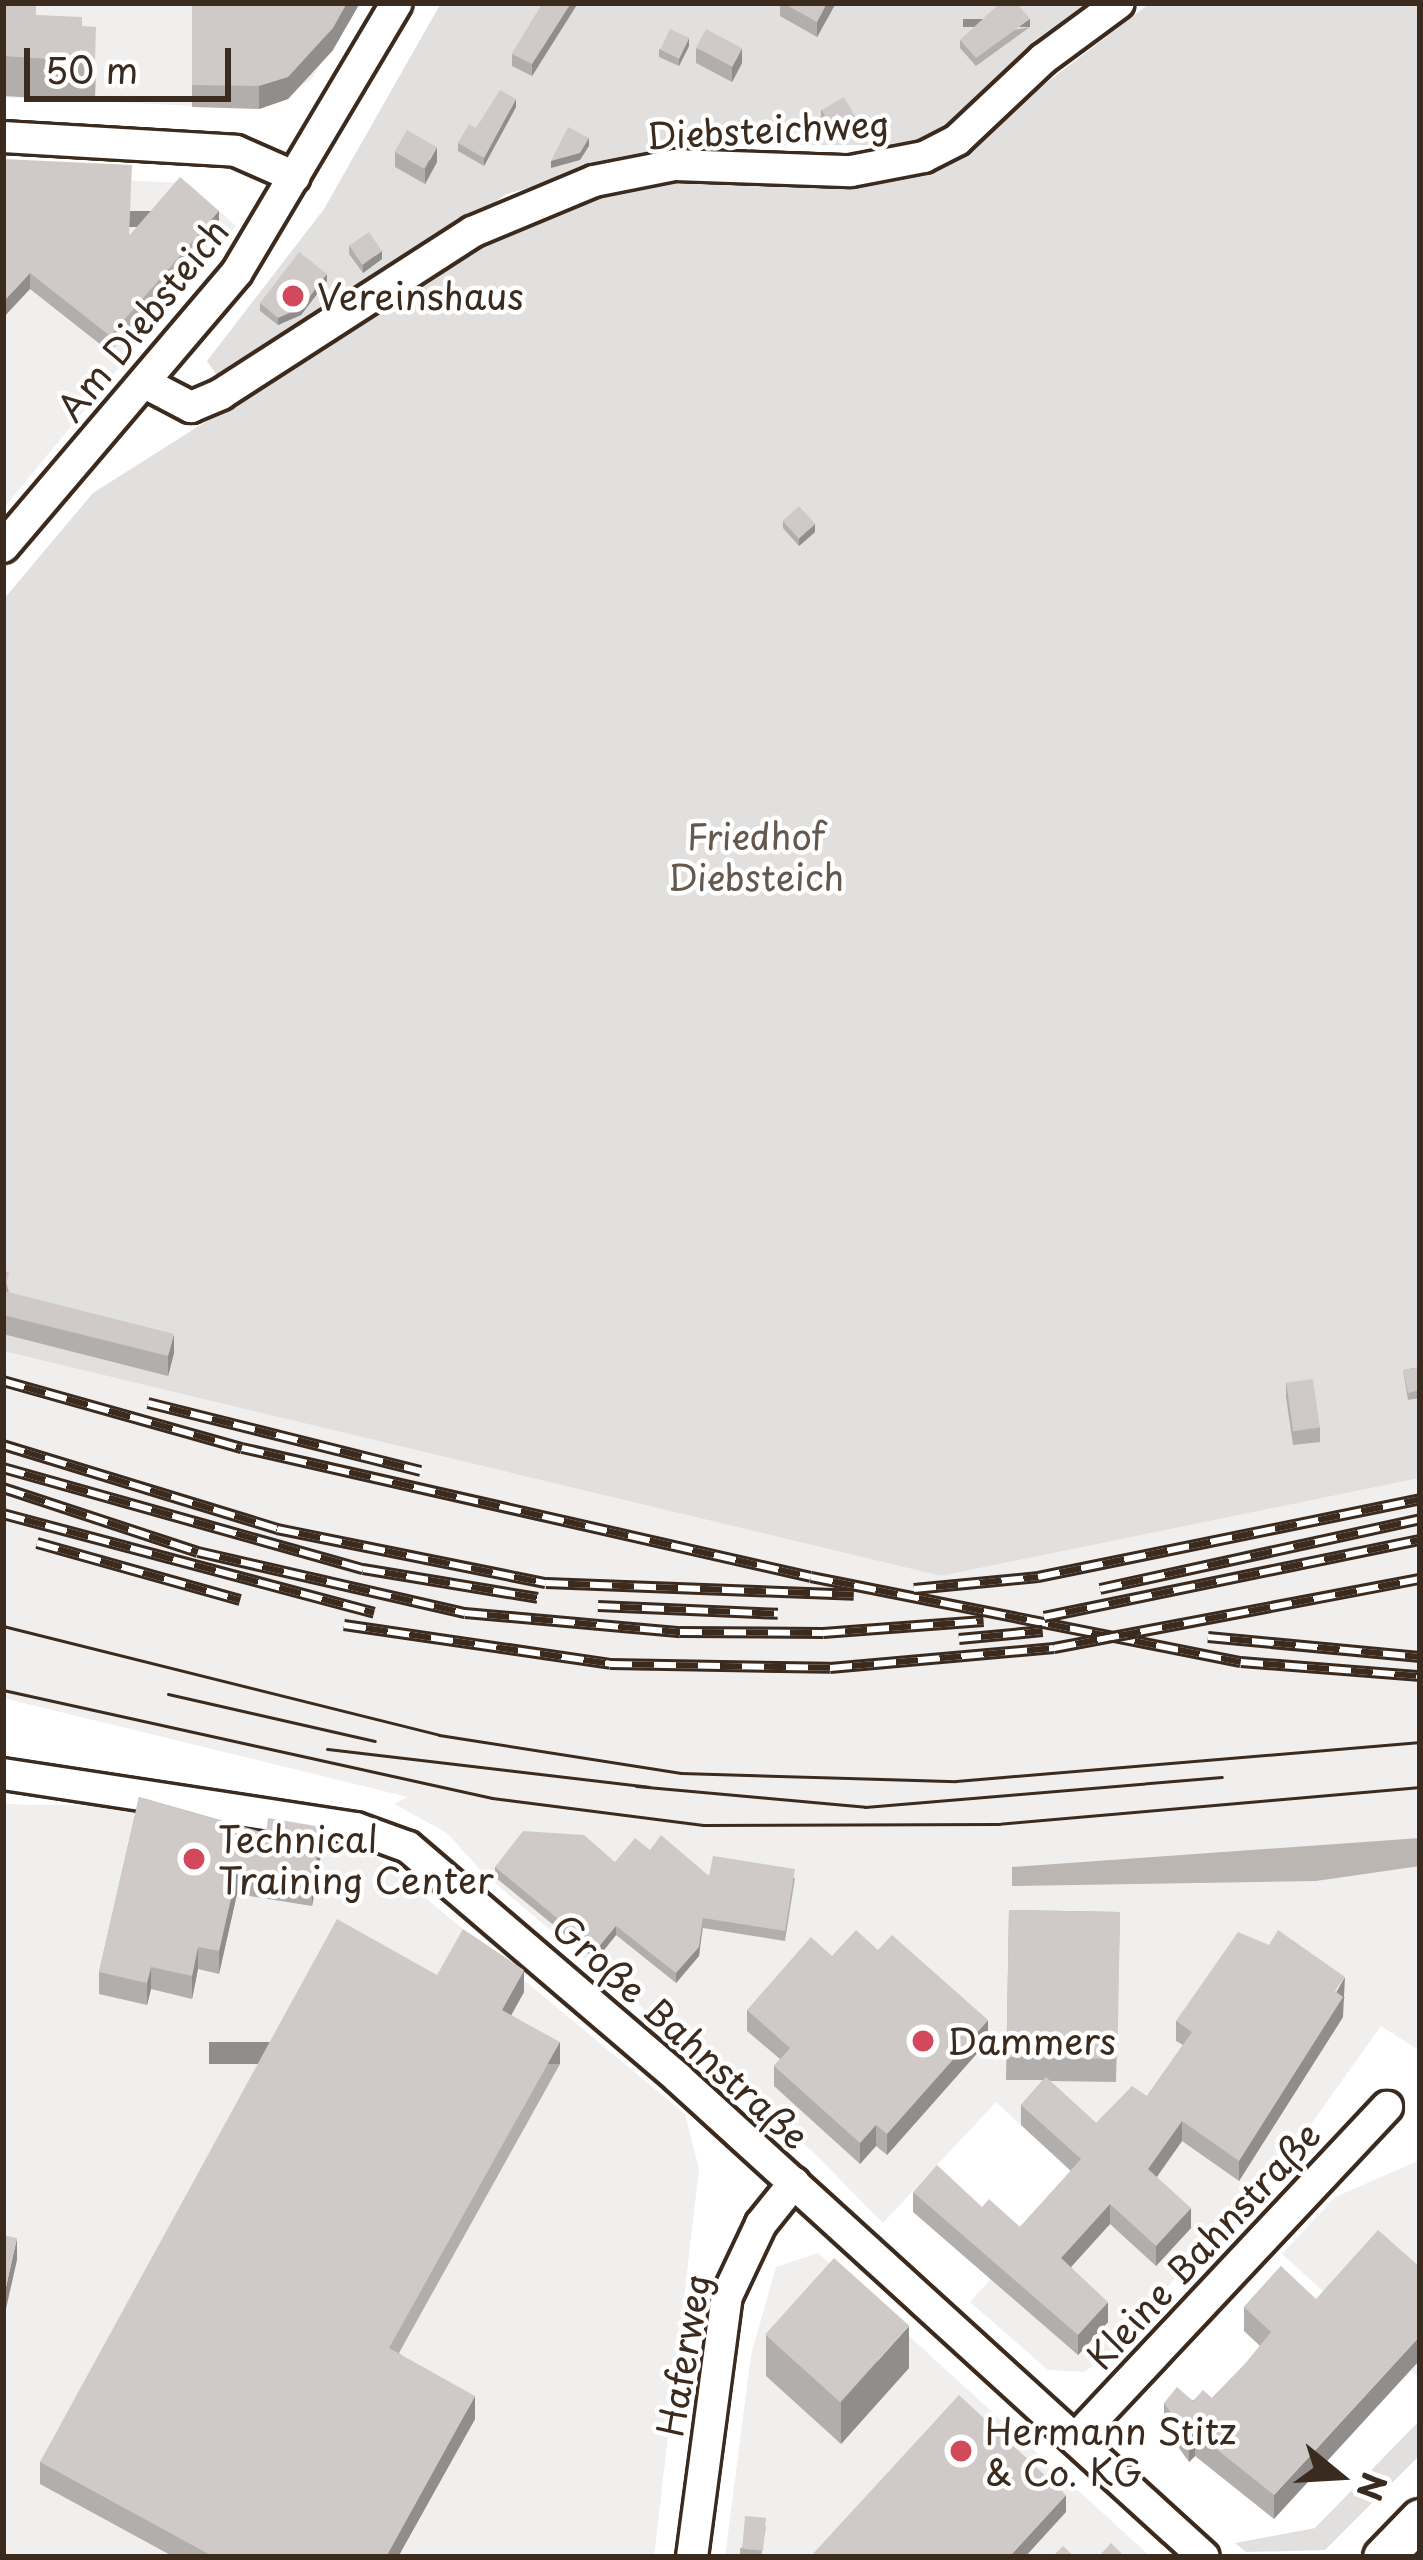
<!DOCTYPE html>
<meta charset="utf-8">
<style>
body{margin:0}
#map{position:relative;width:1423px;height:2560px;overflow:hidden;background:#fff;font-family:"Playpen Sans",sans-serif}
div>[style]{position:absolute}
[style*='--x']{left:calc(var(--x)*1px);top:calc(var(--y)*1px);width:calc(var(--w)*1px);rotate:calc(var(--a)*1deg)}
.built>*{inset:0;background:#f1efee}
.green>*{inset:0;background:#e2e0de}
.water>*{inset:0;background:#bcb6b3}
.roads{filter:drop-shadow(3px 0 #3b2a1e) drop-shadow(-3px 0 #3b2a1e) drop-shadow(0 3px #3b2a1e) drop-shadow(0 -3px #3b2a1e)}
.minor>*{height:30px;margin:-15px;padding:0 15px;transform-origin:15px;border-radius:15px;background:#fff}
.major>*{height:39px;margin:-19.5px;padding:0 19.5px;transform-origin:19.5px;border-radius:19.5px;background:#fff}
.tram>*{height:3px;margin:-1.5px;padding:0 1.5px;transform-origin:1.5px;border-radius:1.5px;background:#3b2a1e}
.rail>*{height:12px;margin-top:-6px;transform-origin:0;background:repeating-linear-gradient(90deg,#fff 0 22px,#3b2a1e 0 44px);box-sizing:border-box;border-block:3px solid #3b2a1e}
.wall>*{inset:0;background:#b2aeab}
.shaded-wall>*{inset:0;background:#918d8b;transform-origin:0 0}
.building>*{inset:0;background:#cfcac7;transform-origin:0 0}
.dots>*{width:33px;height:33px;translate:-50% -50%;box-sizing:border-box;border:6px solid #fff;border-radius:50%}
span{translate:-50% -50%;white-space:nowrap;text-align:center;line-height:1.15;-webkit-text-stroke:9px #fff;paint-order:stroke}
.street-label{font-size:36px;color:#3b2a1e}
.poi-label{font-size:36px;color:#3b2a1e}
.left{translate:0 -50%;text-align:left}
.park-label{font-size:36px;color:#65584e}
.frame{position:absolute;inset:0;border:6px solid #3b2a1e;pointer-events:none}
.north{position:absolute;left:1279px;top:2416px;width:120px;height:120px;-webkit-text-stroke:9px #fff;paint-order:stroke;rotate:108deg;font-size:33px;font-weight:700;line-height:48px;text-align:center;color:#3b2a1e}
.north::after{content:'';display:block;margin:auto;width:42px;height:54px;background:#3b2a1e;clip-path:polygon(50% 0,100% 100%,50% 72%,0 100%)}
.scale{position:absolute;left:24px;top:48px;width:207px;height:54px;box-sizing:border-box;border:6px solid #3b2a1e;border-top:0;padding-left:15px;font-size:36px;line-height:42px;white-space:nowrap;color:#3b2a1e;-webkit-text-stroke:9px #fff;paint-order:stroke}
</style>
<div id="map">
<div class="built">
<i style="clip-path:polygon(3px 3px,360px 3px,311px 80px,259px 109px,3px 97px)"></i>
<i style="clip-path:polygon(3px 175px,188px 183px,236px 226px,3px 509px)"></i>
<i style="clip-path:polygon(3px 1351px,941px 1576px,1420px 1478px,1420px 2051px,1381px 2026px,1306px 2131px,1106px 2356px,1084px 2372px,1048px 2370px,970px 2302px,1080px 2180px,996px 2102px,883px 2223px,813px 2152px,483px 1873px,447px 1833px,394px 1804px,408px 1797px,3px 1698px)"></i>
<i style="clip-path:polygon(3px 1804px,116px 1806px,363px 1846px,685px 2114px,699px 2169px,654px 2557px,3px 2557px)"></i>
<i style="clip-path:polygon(1420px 2160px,1420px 2379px,1282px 2254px,1335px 2197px)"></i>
<i style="clip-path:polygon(818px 2253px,1151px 2557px,725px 2557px,751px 2355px,776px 2267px)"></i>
</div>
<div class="green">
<i style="clip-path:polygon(441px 3px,1099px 3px,951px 127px,904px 145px,675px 145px,507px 194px,220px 380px,207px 361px,324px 209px)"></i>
<i style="clip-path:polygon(1150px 3px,1420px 3px,1420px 1478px,941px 1576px,3px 1351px,3px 600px,93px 493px,481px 247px,598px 197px,670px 180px,885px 182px,934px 170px)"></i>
<i style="clip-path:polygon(1420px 2420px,1420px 2455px,1325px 2550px,1246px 2552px,1235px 2543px,1315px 2528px)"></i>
</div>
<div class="water">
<i style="clip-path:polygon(1420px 1838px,1420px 1866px,1316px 1881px,1012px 1886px,1012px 1867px)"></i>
</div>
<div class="roads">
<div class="minor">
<i style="--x:3;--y:137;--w:233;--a:3.4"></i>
<i style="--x:236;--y:151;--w:64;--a:23.8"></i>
<i style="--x:145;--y:383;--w:52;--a:27.6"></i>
<i style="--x:191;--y:407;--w:33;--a:-23"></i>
<i style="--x:221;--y:394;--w:299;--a:-32.8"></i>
<i style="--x:472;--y:232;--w:132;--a:-22.7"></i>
<i style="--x:594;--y:181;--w:83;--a:-11.2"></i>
<i style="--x:675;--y:165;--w:176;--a:2"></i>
<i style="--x:851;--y:171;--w:74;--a:-10.9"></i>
<i style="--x:924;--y:157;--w:37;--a:-27"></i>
<i style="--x:957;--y:140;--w:118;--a:-43.3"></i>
<i style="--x:1043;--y:59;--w:94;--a:-36.4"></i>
<i style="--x:3;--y:547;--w:361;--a:-49.6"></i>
<i style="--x:237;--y:272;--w:313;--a:-59.3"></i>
<i style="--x:3;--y:1774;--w:357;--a:8.7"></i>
<i style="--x:356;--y:1828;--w:55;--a:20.1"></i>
<i style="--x:408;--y:1847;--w:355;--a:40.5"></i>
<i style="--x:678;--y:2078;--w:711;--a:42.32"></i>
<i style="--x:1077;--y:2437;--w:453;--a:-46.8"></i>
<i style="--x:692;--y:2557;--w:263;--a:-82.4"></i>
<i style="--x:727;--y:2296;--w:80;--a:-64.7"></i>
<i style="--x:761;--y:2224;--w:53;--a:-51.2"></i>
</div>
<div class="major">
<i style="--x:1383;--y:2557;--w:53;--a:-45.8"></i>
</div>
</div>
<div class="tram">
<i style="--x:3;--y:1626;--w:449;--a:14"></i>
<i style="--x:439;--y:1735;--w:245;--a:8.9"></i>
<i style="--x:681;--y:1773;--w:275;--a:1.7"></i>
<i style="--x:956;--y:1781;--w:466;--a:-4.8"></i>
<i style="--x:3;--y:1690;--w:501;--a:12.45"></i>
<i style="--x:492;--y:1798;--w:213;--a:7.3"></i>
<i style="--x:703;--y:1825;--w:295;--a:-0.2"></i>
<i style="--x:998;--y:1824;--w:424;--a:-5"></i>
<i style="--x:168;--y:1694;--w:212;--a:12.8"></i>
<i style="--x:327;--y:1749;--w:324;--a:6.7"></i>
<i style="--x:636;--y:1786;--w:230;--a:5.2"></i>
<i style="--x:865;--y:1807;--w:358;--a:-4.8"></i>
</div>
<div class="rail">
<i style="--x:3;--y:1381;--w:248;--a:15.7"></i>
<i style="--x:242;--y:1448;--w:583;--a:12.77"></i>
<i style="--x:811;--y:1577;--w:438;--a:11.2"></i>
<i style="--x:1241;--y:1662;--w:180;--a:4.5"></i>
<i style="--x:148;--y:1403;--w:281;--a:14"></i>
<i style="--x:3;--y:1445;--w:287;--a:17"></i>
<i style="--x:277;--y:1529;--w:274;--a:11.4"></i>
<i style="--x:546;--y:1583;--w:308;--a:2.2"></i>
<i style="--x:3;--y:1468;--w:374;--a:15.7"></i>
<i style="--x:363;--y:1569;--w:177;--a:9.4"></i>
<i style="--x:3;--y:1488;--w:205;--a:18.2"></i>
<i style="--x:198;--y:1552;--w:274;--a:12.9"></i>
<i style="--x:465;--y:1613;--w:216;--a:5.1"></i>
<i style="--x:680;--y:1632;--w:143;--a:0.4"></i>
<i style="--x:823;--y:1633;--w:161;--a:-4.3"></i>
<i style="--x:3;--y:1514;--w:384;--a:14.9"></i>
<i style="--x:37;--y:1543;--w:211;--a:15.7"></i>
<i style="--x:914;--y:1589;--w:125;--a:-5.5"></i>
<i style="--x:1038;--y:1577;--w:390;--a:-11.5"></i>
<i style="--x:1100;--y:1589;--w:328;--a:-12.3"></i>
<i style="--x:598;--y:1606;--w:180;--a:2.5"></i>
<i style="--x:1044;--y:1617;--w:384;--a:-11.6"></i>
<i style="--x:344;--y:1625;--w:269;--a:8.3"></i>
<i style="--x:610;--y:1664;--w:220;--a:1"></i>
<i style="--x:830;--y:1668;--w:225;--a:-5.1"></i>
<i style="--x:1054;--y:1648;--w:372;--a:-10.7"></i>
<i style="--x:1208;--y:1637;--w:213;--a:5.4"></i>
<i style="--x:959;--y:1639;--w:84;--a:-5.4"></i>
</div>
<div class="wall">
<i style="clip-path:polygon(3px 3px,36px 15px,82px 26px,96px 66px,95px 101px,3px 96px)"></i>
<i style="clip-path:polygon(192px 3px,333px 50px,288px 99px,259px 109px,192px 107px)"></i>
<i style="clip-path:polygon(543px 3px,578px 3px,532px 76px,512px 66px,512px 54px)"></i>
<i style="clip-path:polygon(780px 3px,836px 3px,817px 37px,780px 16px)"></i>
<i style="clip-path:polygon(1030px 27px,976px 66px,960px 48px,960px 40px)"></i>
<i style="clip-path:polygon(689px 46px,679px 66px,659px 57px,659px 49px)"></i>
<i style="clip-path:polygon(696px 48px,742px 63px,732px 82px,696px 63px)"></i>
<i style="clip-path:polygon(516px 107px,484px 166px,458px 151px,458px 143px,476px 128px)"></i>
<i style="clip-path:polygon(821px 110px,855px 124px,832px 137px,821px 117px)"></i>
<i style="clip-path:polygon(395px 152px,437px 162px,425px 184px,395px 167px)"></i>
<i style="clip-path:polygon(3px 159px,130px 235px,219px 227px,110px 352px,30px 289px)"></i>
<i style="clip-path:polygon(349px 246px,382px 259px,363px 273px,349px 254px)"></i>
<i style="clip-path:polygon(327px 281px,301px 315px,278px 325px,260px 311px,260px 303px)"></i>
<i style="clip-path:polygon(783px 521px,815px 532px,799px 546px,783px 528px)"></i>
<i style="clip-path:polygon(3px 1269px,9px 1293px,174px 1353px,168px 1376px,3px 1334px)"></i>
<i style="clip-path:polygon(1420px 1367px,1420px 1398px,1408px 1400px,1403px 1370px)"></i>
<i style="clip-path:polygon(1286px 1382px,1320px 1427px,1320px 1442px,1293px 1445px,1286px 1397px)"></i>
<i style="clip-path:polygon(139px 1797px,322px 1849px,312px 1906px,237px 1894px,219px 1974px,198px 1969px,192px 1999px,151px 1989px,147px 2005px,99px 1994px,99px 1972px)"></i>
<i style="clip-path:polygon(650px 1850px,709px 1876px,795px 1878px,785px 1941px,703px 1928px,699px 1956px,676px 1983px,616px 1935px,596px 1960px,495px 1877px,495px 1867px,615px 1862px)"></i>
<i style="clip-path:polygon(1009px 1910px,1120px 1912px,1116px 2082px,1050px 2081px,1096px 2123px,1147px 2096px,1183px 2045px,1176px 2041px,1176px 2021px,1345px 1997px,1343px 2001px,1343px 2017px,1239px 2181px,1182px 2141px,1157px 2177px,1191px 2228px,1156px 2266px,1110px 2224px,1071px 2267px,1108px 2322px,1078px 2355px,913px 2212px,913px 2192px,982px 2207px,1020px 2227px,1071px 2171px,1021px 2125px,1021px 2105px,1043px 2080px,1006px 2080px)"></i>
<i style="clip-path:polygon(832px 1956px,988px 2041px,887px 2155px,876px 2146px,860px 2164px,774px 2086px,774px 2066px,780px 2059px,747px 2031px,747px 2010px)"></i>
<i style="clip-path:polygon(437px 1975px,524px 1992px,511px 2015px,560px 2064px,399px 2353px,475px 2419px,398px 2557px,174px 2557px,40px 2484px,40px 2462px)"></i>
<i style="clip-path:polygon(1281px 2266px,1274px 2519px,1195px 2456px,1189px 2462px,1164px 2427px,1164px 2403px,1212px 2398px,1245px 2364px,1260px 2346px,1244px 2331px,1244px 2307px)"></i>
<i style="clip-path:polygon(766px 2335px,909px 2368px,841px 2444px,766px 2376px)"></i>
<i style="clip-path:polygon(766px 2526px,761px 2557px,740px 2557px,740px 2549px)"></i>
</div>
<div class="shaded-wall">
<i style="clip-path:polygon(347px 3px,360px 3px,333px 50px,288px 99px,259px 109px,259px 86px)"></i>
<i style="clip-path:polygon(571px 3px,578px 3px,532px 76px,532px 64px)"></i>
<i style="clip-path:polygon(827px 3px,836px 3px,817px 37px,817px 22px)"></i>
<i style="left:1030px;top:19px;width:8px;height:67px;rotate:90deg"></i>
<i style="clip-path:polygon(689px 38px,689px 46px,679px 66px,679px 59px)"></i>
<i style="clip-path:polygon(742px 48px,742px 63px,732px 82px,732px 67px)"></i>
<i style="clip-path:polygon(516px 99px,516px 107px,484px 166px,484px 158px)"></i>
<i style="clip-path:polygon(855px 116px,855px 124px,832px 137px,832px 129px)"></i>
<i style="clip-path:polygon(589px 138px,589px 146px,580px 160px,551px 168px,551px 161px)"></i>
<i style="clip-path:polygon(437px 147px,437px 162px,425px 184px,425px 169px)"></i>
<i style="left:219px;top:211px;width:16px;height:166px;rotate:90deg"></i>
<i style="clip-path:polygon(382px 251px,382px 259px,363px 273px,363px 265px)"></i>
<i style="clip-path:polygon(30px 273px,30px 289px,3px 318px,3px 302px)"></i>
<i style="clip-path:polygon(327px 274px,327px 281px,301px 315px,278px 325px,278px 318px)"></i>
<i style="clip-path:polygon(815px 524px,815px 532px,799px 546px,799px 539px)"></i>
<i style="clip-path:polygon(174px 1334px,174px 1353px,168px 1376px,168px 1356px)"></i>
<i style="clip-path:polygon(322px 1827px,322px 1849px,312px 1906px,312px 1884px)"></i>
<i style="clip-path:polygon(237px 1872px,237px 1894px,219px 1974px,219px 1951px)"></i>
<i style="clip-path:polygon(703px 1918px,699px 1956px,676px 1983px,676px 1973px)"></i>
<i style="clip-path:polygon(616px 1926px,616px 1935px,596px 1960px,596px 1950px)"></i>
<i style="clip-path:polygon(198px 1947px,198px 1969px,192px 1999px,192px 1976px)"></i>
<i style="clip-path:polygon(151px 1967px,151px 1989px,147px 2005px,147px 1983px)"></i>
<i style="clip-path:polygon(524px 1970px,524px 1992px,502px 2032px,502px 2010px)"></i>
<i style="clip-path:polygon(1345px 1977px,1343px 2017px,1239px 2181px,1239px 2161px)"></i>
<i style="clip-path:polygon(988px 2020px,988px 2041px,887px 2155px,887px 2134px)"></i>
<i style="left:560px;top:2042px;width:22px;height:351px;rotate:90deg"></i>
<i style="clip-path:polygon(1182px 2121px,1182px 2141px,1148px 2189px,1148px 2169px)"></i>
<i style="clip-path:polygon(876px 2125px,876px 2146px,860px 2164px,860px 2143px)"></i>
<i style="clip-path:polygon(1110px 2204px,1110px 2224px,1061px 2278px,1061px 2258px)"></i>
<i style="clip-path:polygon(1191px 2208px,1191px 2228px,1156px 2266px,1156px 2246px)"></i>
<i style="clip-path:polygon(17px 2238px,17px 2260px,3px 2322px,3px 2300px)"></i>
<i style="clip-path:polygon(1108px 2302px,1108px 2322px,1078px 2355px,1078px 2335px)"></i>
<i style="clip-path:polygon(909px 2326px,909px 2368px,841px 2444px,841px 2402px)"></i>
<i style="clip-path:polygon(1420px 2336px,1420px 2360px,1274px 2519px,1274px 2495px)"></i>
<i style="clip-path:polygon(475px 2396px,475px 2419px,398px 2557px,386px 2557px)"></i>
<i style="clip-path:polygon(1195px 2432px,1195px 2456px,1189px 2462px,1189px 2438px)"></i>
<i style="clip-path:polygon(1066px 2495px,1066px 2512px,1025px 2557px,1009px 2557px)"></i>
</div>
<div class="building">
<i style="clip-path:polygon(3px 3px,36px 3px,36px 15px,82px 17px,82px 26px,96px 27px,95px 62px,3px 56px)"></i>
<i style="clip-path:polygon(192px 3px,347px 3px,333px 28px,288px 77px,259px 86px,192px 85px)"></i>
<i style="clip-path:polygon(543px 3px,571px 3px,532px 64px,512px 54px)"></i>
<i style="clip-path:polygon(783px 3px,827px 3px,817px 22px)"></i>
<i style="clip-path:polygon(1000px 3px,1017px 3px,1030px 19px,976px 58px,960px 40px)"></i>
<i style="left:670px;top:29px;width:21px;height:23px;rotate:25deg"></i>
<i style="left:706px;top:29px;width:41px;height:21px;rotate:28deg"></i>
<i style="clip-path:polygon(500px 90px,516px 99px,484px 158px,458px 143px,469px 124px,476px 128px)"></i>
<i style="left:844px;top:97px;width:22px;height:26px;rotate:60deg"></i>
<i style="clip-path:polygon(568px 127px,589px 138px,580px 153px,551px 161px)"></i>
<i style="left:407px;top:130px;width:34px;height:25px;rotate:30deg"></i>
<i style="clip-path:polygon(3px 159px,132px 165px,129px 236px,180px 177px,219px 211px,110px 336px,30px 273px,3px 302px)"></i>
<i style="left:369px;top:232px;width:23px;height:24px;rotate:56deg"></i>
<i style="clip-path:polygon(299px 252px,327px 274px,301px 308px,278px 318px,260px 303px)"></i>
<i style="left:799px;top:506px;width:24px;height:22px;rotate:48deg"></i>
<i style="clip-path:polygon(3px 1269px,9px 1273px,4px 1291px,174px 1334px,168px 1356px,3px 1315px)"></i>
<i style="clip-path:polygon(1420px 1367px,1420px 1390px,1408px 1393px,1403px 1370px)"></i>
<i style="left:1313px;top:1379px;width:49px;height:27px;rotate:82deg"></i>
<i style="clip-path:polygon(139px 1797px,266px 1834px,268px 1818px,322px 1827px,312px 1884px,237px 1872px,219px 1951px,198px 1947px,192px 1976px,151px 1967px,147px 1983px,99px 1972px)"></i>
<i style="clip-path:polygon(523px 1831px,584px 1835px,615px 1862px,635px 1838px,650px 1850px,661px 1835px,709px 1876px,713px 1856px,795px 1869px,785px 1931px,703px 1918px,699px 1947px,676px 1973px,616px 1926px,596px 1950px,495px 1867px)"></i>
<i style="left:1009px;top:1910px;width:111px;height:147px;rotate:1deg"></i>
<i style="clip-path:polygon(337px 1919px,437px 1975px,463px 1929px,524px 1970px,502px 2010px,560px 2042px,389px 2348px,475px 2396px,386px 2557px,214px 2557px,40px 2462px)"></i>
<i style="clip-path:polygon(856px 1930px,878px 1950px,892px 1935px,988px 2020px,887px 2134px,876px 2125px,860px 2143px,774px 2066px,790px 2048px,747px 2010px,811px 1937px,832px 1956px)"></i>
<i style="clip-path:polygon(1278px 1930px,1345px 1977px,1335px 1991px,1343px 1997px,1239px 2161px,1182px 2121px,1148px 2169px,1191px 2208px,1156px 2246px,1110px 2204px,1061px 2258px,1108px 2302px,1078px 2335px,913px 2192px,937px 2165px,982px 2207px,989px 2199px,1020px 2227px,1081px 2159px,1021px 2105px,1046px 2077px,1096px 2123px,1132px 2086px,1147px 2096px,1192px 2032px,1176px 2021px,1238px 1932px,1269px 1945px)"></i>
<i style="clip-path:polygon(1378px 2230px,1420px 2267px,1420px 2336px,1274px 2495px,1195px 2432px,1189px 2438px,1164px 2403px,1177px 2387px,1193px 2401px,1203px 2390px,1212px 2398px,1245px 2364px,1271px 2332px,1244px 2307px,1281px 2266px,1316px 2299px)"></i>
<i style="clip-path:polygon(3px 2235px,17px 2238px,3px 2300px)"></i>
<i style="left:834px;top:2258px;width:101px;height:103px;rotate:42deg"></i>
<i style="clip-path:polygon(959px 2395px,1066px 2495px,1009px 2557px,810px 2557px)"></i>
<i style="left:745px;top:2516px;width:21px;height:33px;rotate:5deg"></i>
<i style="clip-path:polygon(1111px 2543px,1125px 2557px,1098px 2557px)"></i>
<i style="clip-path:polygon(1063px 2546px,1075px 2557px,1052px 2557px)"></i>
</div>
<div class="dots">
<i style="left:293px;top:296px;background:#d1495b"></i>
<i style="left:194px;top:1859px;background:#d1495b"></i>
<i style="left:923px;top:2041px;background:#d1495b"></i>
<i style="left:961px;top:2451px;background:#d1495b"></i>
</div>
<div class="street-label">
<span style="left:768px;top:129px;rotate:-3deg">Diebsteichweg</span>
<span style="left:142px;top:319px;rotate:-51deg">Am Diebsteich</span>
<span style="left:681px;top:2031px;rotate:42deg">Große Bahnstraße</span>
<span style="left:1203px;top:2245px;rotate:-47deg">Kleine Bahnstraße</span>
<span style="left:683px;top:2355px;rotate:-80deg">Haferweg</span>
</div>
<div class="poi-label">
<span class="left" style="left:317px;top:296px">Vereinshaus</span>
<span class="left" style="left:218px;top:1859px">Technical<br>Training Center</span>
<span class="left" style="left:947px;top:2041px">Dammers</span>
<span class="left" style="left:985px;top:2451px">Hermann Stitz<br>&amp; Co. KG</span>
</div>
<div class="park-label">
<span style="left:756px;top:856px">Friedhof<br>Diebsteich</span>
</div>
<div class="frame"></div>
<div class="north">N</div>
<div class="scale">50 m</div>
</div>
